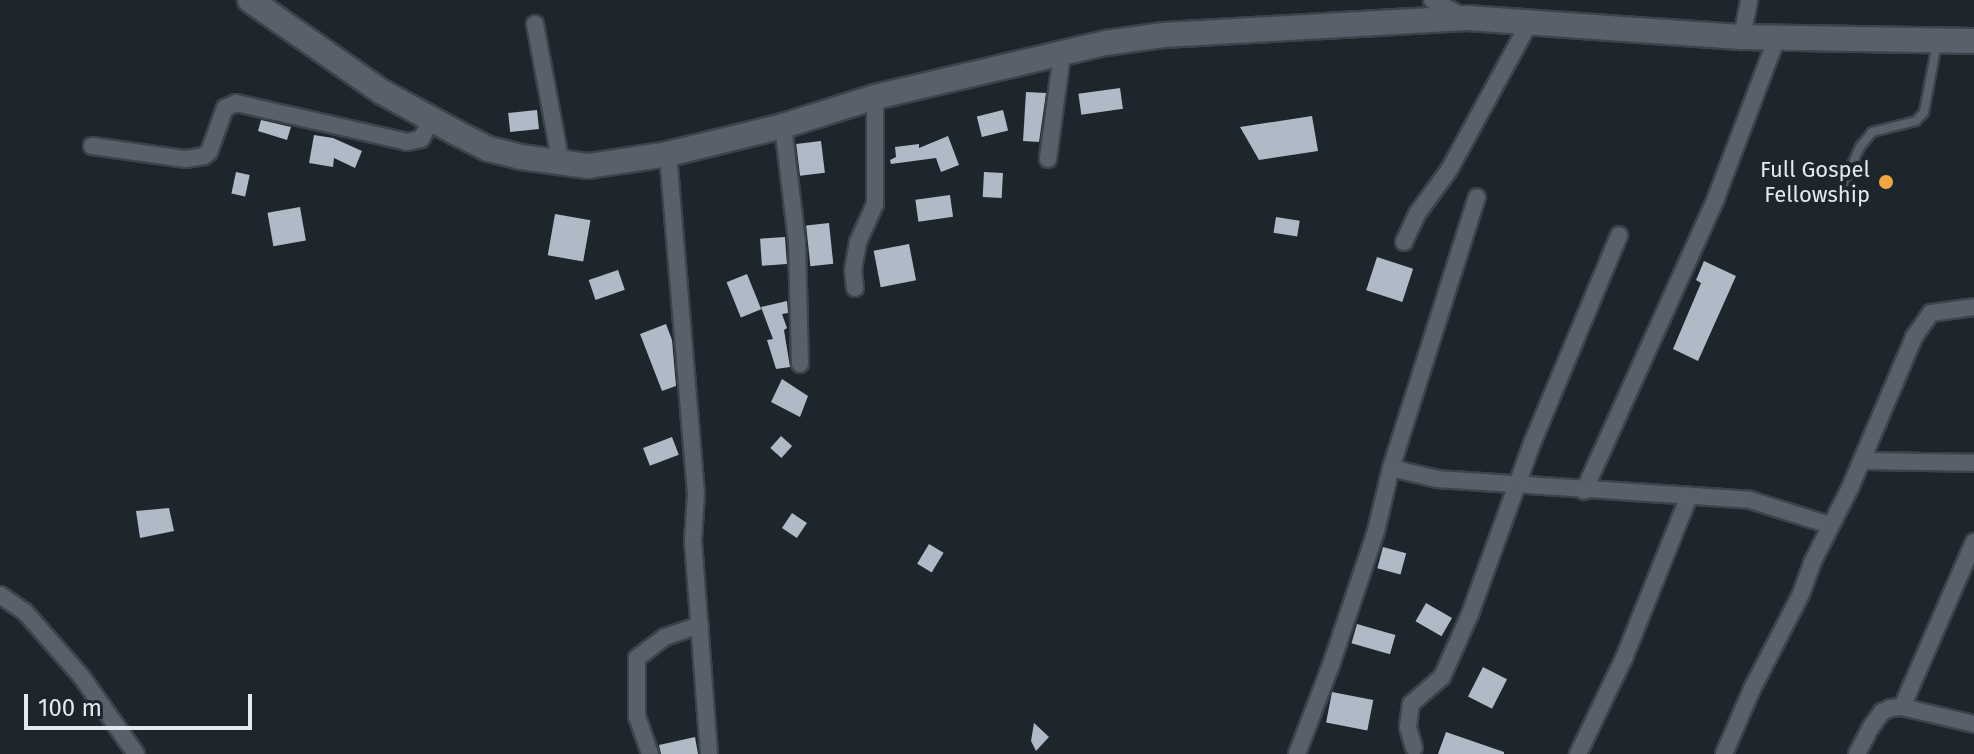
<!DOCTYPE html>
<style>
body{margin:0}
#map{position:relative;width:1974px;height:754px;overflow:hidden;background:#1d252d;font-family:"Fira Sans",sans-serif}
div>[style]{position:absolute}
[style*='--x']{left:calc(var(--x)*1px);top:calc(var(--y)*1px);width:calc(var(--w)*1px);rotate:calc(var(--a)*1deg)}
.building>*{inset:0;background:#b0bac6;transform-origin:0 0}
.roads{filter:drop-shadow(2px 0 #3c4349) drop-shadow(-2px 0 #3c4349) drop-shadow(0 2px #3c4349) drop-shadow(0 -2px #3c4349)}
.lane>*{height:8px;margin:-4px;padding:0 4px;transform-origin:4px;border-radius:4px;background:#58616b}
.street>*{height:16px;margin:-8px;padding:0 8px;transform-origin:8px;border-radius:8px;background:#58616b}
.secondary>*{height:24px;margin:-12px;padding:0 12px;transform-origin:12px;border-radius:12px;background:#58616b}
.dots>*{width:22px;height:22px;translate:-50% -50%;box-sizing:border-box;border:4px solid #1d252d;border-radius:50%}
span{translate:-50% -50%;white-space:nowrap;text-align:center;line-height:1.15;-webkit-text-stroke:8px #1d252d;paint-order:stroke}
.poi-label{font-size:22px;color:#e3e9ee}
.right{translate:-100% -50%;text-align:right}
.scale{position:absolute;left:24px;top:694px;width:228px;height:36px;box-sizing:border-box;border:4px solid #e3e9ee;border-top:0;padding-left:10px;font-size:24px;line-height:28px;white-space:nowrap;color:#e3e9ee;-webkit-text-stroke:6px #1d252d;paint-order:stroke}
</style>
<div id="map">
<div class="building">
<i style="left:1120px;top:88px;width:21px;height:42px;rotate:82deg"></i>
<i style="clip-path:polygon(1026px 92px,1046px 93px,1039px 142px,1023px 141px)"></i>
<i style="left:537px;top:110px;width:19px;height:29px;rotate:84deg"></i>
<i style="left:1003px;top:110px;width:21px;height:27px;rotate:76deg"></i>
<i style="clip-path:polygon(1312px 116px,1318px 151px,1259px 160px,1240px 127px)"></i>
<i style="clip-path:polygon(261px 120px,291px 127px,287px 140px,258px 131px)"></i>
<i style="clip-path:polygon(314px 135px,333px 138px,362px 151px,355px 168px,334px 158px,333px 167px,309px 163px)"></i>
<i style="clip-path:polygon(948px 136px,959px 165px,941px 172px,936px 158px,891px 164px,890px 160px,896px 157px,895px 147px,919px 144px,919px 148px)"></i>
<i style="left:821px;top:141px;width:32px;height:25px;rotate:83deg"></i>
<i style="left:236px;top:172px;width:14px;height:22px;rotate:12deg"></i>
<i style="left:984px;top:172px;width:19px;height:25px;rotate:3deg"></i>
<i style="left:950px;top:195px;width:22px;height:35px;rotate:82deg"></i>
<i style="left:300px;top:207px;width:34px;height:33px;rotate:80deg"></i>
<i style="left:555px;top:214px;width:36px;height:42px;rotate:10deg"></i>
<i style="left:1276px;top:217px;width:24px;height:16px;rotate:9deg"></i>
<i style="left:829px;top:223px;width:41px;height:23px;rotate:84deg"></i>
<i style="left:785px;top:237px;width:27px;height:25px;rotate:86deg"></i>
<i style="left:909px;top:244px;width:37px;height:36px;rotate:79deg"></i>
<i style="left:1377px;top:257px;width:38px;height:35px;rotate:18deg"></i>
<i style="clip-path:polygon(1704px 261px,1736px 276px,1698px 361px,1673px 349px,1701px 283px,1696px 280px)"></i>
<i style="left:618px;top:270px;width:21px;height:31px;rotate:71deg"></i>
<i style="left:747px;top:274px;width:38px;height:22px;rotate:68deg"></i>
<i style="clip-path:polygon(787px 301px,788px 313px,782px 314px,787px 328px,784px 330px,790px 367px,776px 369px,767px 340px,773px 339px,761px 307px)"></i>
<i style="clip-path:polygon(666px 324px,672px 340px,676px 386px,662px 391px,640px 334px)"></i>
<i style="clip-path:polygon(782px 379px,808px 396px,800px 417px,771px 402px)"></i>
<i style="left:781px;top:436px;width:15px;height:16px;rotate:42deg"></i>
<i style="left:672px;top:437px;width:19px;height:31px;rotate:69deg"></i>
<i style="clip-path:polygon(169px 508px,174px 531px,140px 538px,136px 511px)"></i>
<i style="left:792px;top:513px;width:18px;height:18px;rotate:34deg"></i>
<i style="left:929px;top:544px;width:17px;height:23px;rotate:31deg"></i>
<i style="left:1383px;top:547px;width:24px;height:22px;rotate:15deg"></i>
<i style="left:1426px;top:603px;width:30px;height:21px;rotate:30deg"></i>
<i style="left:1357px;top:624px;width:40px;height:20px;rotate:16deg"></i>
<i style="left:1483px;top:667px;width:27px;height:33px;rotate:27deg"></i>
<i style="left:1332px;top:692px;width:42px;height:31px;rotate:11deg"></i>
<i style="clip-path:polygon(1034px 723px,1049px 737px,1036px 751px,1031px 741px)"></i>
<i style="clip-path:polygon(1446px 732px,1504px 752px,1504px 754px,1438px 754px)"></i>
<i style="clip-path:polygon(695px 737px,698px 754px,661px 754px,659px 745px)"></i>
</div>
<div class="roads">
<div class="lane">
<i style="--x:1842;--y:187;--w:44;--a:-65.8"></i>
<i style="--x:1860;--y:147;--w:19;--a:-51"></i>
<i style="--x:1872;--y:132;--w:45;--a:-14"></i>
<i style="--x:1916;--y:121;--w:12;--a:-48"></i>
<i style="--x:1924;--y:112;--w:70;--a:-79.3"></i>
</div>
<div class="street">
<i style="--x:1432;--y:0;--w:34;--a:28"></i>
<i style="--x:535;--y:24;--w:142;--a:79.5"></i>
<i style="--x:1742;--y:37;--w:38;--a:-79"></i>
<i style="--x:783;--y:126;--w:117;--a:83.1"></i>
<i style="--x:797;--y:242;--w:122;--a:88.6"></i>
<i style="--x:92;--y:146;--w:95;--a:7.9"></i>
<i style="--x:186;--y:159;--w:18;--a:-9"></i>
<i style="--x:204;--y:156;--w:6;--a:-39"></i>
<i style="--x:209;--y:152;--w:47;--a:-70"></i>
<i style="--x:225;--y:108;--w:12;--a:-24"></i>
<i style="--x:236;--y:103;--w:175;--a:12.8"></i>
<i style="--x:407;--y:142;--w:14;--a:-12"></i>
<i style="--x:421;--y:139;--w:23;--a:-61"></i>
<i style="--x:668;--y:154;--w:340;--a:85.3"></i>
<i style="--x:696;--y:493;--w:48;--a:93.6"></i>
<i style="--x:693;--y:541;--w:214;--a:85.7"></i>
<i style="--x:1048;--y:159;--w:106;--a:-82.4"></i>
<i style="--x:1404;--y:242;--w:31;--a:-65"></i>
<i style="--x:1417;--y:214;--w:54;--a:-54"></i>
<i style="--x:1449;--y:170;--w:165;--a:-61.4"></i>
<i style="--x:855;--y:288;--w:18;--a:-96"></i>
<i style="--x:853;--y:270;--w:28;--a:-80"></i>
<i style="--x:858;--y:242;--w:42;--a:-65.9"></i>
<i style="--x:875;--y:204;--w:107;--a:-90"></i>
<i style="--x:1862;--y:461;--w:112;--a:1"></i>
<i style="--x:1391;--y:468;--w:47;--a:13.4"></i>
<i style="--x:1437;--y:479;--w:314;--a:3.8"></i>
<i style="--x:1750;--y:500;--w:84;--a:17.4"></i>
<i style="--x:1584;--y:491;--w:321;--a:-65.7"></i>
<i style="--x:1716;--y:198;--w:172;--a:-69.2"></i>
<i style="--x:0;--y:595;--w:30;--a:34"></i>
<i style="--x:25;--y:612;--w:85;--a:48.8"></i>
<i style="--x:81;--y:676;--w:95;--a:54.8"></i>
<i style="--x:1902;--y:707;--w:180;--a:-66.4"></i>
<i style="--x:1414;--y:748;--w:22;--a:-106"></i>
<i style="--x:1408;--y:727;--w:23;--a:-83"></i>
<i style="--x:1411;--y:704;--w:41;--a:-41.1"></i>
<i style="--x:1442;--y:677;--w:69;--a:-66"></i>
<i style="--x:1470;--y:614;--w:184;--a:-70"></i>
<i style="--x:1533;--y:441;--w:223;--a:-67.3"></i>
<i style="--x:650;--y:754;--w:39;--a:-109"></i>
<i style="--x:637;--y:717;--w:59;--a:-90"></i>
<i style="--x:637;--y:658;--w:35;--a:-37"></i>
<i style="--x:665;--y:637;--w:37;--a:-19"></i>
<i style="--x:1297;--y:754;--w:95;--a:-69.1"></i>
<i style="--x:1331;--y:665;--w:141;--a:-71.4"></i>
<i style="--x:1376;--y:531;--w:65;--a:-76.6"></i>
<i style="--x:1391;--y:468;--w:284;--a:-72.4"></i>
<i style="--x:1578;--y:754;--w:106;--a:-64.4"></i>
<i style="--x:1624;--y:658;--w:175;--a:-68.1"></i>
<i style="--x:1724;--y:754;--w:71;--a:-66.7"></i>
<i style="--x:1752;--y:689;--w:107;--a:-62.7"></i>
<i style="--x:1801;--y:594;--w:33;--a:-70"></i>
<i style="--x:1812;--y:563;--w:84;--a:-63.1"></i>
<i style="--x:1850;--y:488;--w:164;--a:-67"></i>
<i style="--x:1914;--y:337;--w:29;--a:-55"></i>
<i style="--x:1931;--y:313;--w:43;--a:-7.9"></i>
<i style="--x:1857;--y:754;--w:30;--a:-63"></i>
<i style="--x:1871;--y:727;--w:19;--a:-54"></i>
<i style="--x:1882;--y:712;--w:10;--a:-24"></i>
<i style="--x:1891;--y:708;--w:11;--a:-5"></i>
<i style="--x:1902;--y:707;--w:74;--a:13.3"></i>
</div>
<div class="secondary">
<i style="--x:250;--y:0;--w:161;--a:34.9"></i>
<i style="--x:382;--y:92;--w:83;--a:28.7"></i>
<i style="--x:455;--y:132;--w:38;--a:27"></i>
<i style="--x:489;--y:149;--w:33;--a:14"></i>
<i style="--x:521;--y:157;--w:68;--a:7.7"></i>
<i style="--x:588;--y:166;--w:81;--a:-8.5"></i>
<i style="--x:668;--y:154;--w:118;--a:-13.7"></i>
<i style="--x:783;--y:126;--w:96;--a:-17.5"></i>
<i style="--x:875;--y:97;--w:237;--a:-13.2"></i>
<i style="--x:1106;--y:43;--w:59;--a:-7.9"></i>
<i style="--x:1164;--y:35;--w:303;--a:-3.2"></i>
<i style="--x:1467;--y:18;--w:276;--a:4"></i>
<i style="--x:1742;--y:37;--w:232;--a:1"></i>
</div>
</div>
<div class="dots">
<i style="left:1886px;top:182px;background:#f2a541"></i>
</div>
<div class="poi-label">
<span class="right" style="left:1870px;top:182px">Full Gospel<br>Fellowship</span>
</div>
<div class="scale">100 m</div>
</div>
